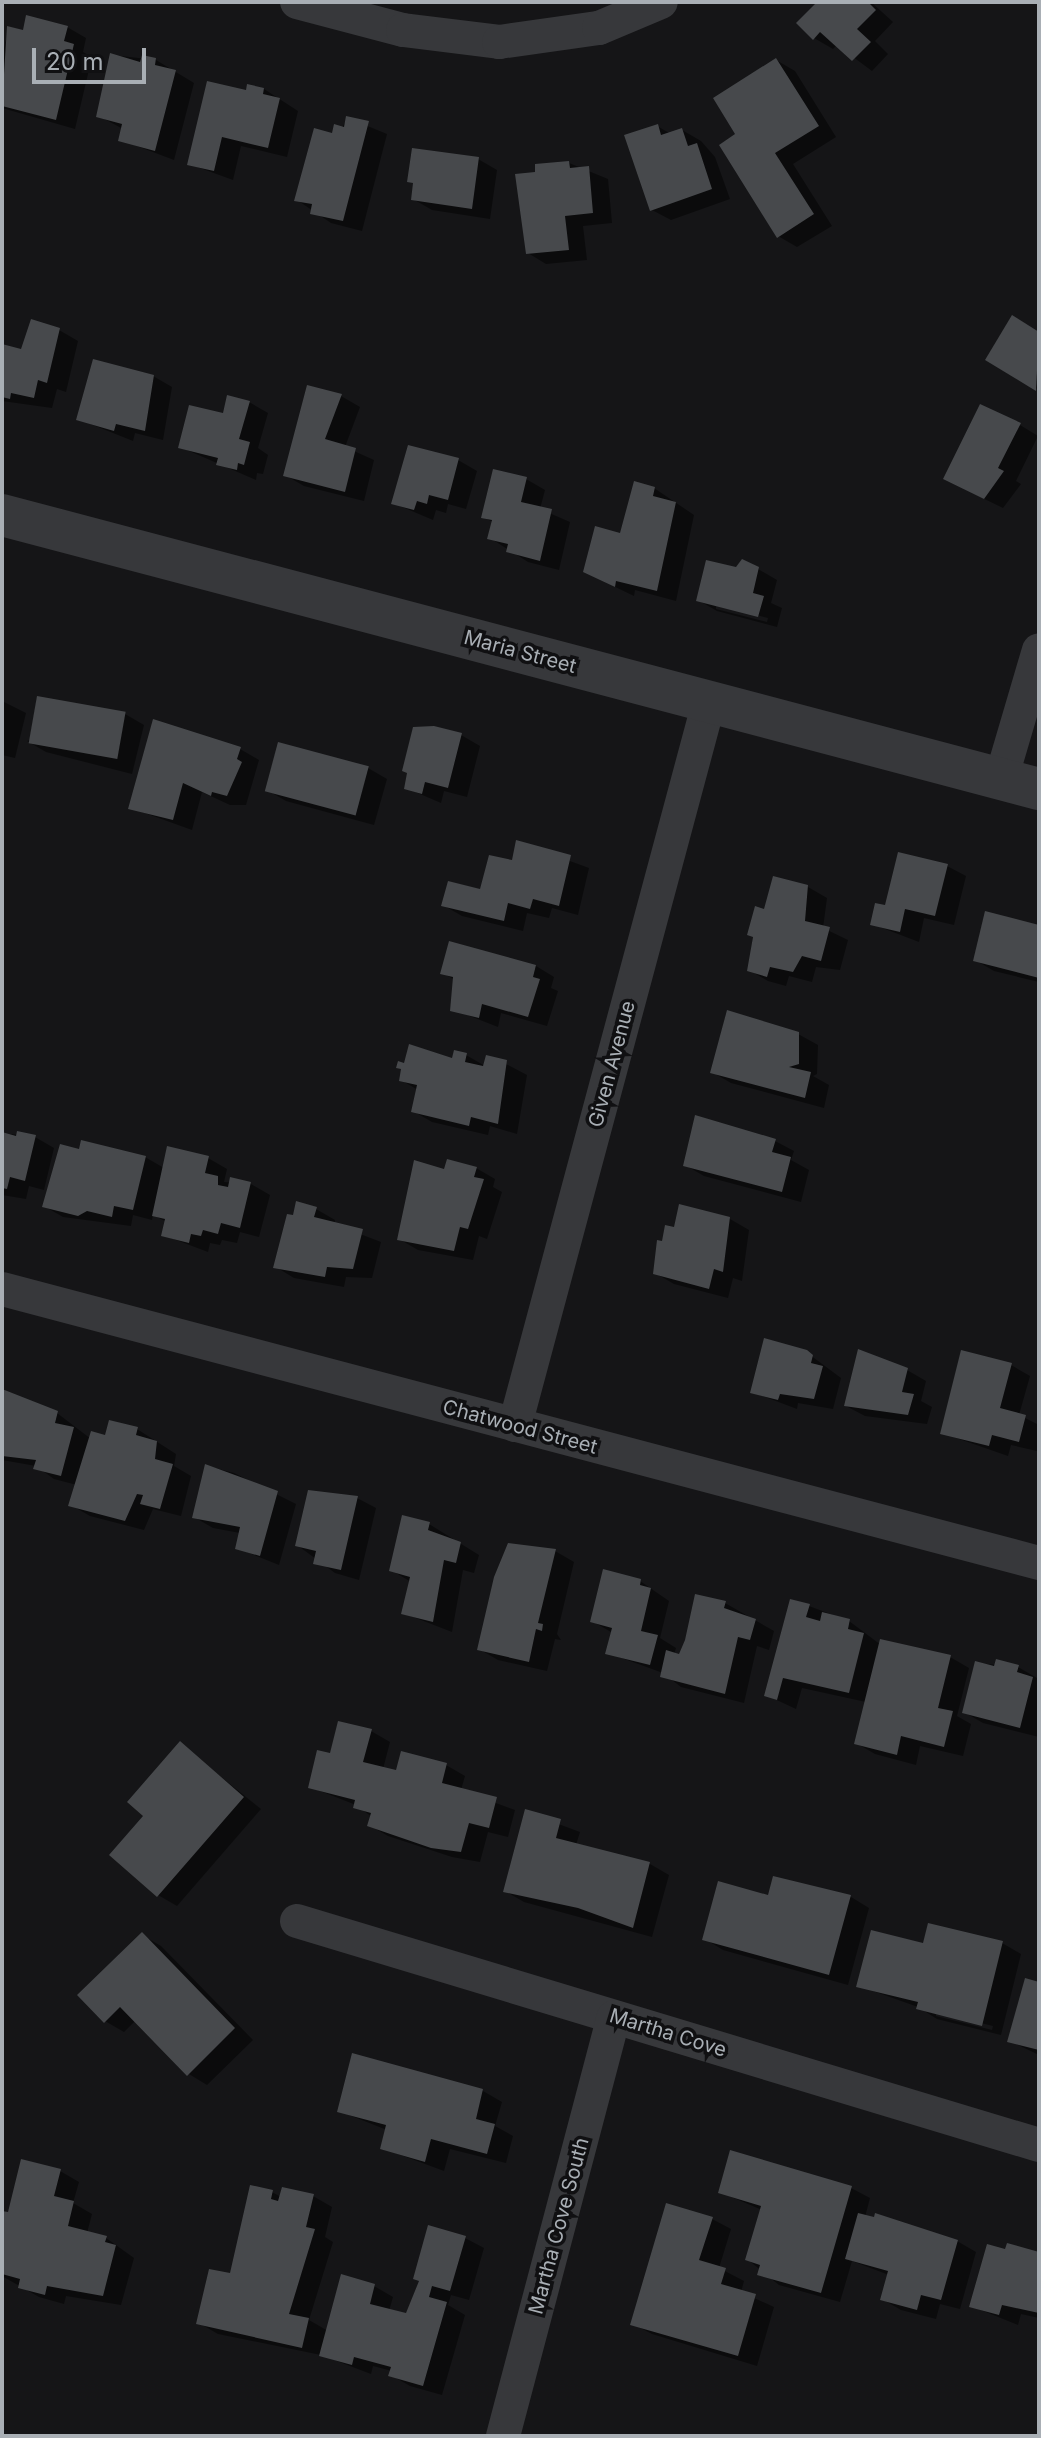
<!DOCTYPE html>
<style>
body{margin:0}
#map{position:relative;width:1041px;height:2438px;overflow:hidden;background:#151517;font-family:Inter,sans-serif}
div>[style]{position:absolute}
[style*='--x']{left:calc(var(--x)*1px);top:calc(var(--y)*1px);width:calc(var(--w)*1px);rotate:calc(var(--a)*1deg)}
.shadow>*{inset:0;background:#0007}
.building>*{inset:0;background:#47494c;transform-origin:0 0}
.minor>*{height:34px;margin:-17px;padding:0 17px;transform-origin:17px;border-radius:17px;background:#37383b}
.tertiary>*{height:42px;margin:-21px;padding:0 21px;transform-origin:21px;border-radius:21px;background:#37383b}
span{translate:-50% -50%;white-space:nowrap;text-align:center;line-height:1.15;-webkit-text-stroke:7px #101012;paint-order:stroke}
.street-label{font-size:20px;color:#a9afb5}
.frame{position:absolute;inset:0;border:4px solid #a9afb5;pointer-events:none}
.scale{position:absolute;left:32px;top:48px;width:114px;height:36px;box-sizing:border-box;border:4px solid #a9afb5;border-top:0;padding-left:10px;font-size:24px;line-height:28px;white-space:nowrap;color:#a9afb5;-webkit-text-stroke:6px #101012;paint-order:stroke}
</style>
<div id="map">
<div class="shadow">
<i style="clip-path:polygon(817px 2px,871px 2px,893px 22px,875px 41px,888px 54px,872px 71px,837px 45px,833px 49px,814px 38px)"></i>
<i style="clip-path:polygon(67px 27px,86px 38px,83px 52px,92px 57px,75px 129px,2px 108px,2px 56px,9px 28px,24px 33px)"></i>
<i style="clip-path:polygon(112px 55px,156px 60px,194px 83px,174px 160px,121px 140px,123px 129px,99px 116px)"></i>
<i style="clip-path:polygon(776px 60px,795px 71px,836px 137px,793px 164px,832px 226px,797px 247px,778px 236px,738px 134px)"></i>
<i style="clip-path:polygon(264px 89px,298px 111px,287px 157px,241px 146px,233px 180px,189px 164px,247px 93px)"></i>
<i style="clip-path:polygon(348px 118px,387px 134px,362px 231px,331px 223px,297px 200px)"></i>
<i style="clip-path:polygon(657px 126px,671px 134px,682px 130px,701px 141px,715px 157px,730px 199px,671px 220px,652px 210px)"></i>
<i style="clip-path:polygon(478px 159px,497px 170px,490px 219px,432px 210px,413px 199px,415px 184px,409px 181px)"></i>
<i style="clip-path:polygon(569px 163px,608px 179px,612px 223px,583px 226px,587px 260px,546px 264px,528px 253px,537px 174px)"></i>
<i style="clip-path:polygon(1031px 329px,1039px 333px,1039px 390px,988px 360px)"></i>
<i style="clip-path:polygon(59px 330px,78px 341px,66px 392px,57px 389px,52px 408px,2px 401px,2px 346px,22px 351px)"></i>
<i style="clip-path:polygon(153px 376px,172px 387px,163px 440px,135px 433px,133px 441px,78px 419px)"></i>
<i style="clip-path:polygon(341px 396px,360px 407px,345px 447px,374px 460px,364px 501px,304px 486px,285px 475px)"></i>
<i style="clip-path:polygon(249px 402px,268px 413px,258px 448px,268px 455px,263px 474px,257px 473px,256px 480px,180px 447px)"></i>
<i style="clip-path:polygon(1020px 425px,1038px 436px,1016px 481px,1021px 484px,1003px 508px,964px 489px)"></i>
<i style="clip-path:polygon(458px 460px,477px 471px,466px 509px,448px 504px,446px 513px,436px 510px,433px 520px,393px 503px)"></i>
<i style="clip-path:polygon(526px 479px,545px 490px,540px 509px,570px 522px,559px 570px,528px 562px,490px 538px,493px 522px,483px 517px)"></i>
<i style="clip-path:polygon(654px 488px,694px 515px,676px 601px,635px 590px,634px 596px,605px 582px,622px 535px)"></i>
<i style="clip-path:polygon(evenodd,758px 569px,777px 580px,771px 603px,782px 608px,777px 627px,717px 611px,698px 600px,737px 570px,758px 569px,716px 604px,768px 618px,767px 622px,716px 609px,716px 604px)"></i>
<i style="clip-path:polygon(2px 701px,26px 713px,15px 758px,2px 755px)"></i>
<i style="clip-path:polygon(125px 714px,144px 725px,132px 774px,46px 752px,27px 741px)"></i>
<i style="clip-path:polygon(461px 735px,480px 746px,467px 797px,444px 791px,441px 803px,406px 788px)"></i>
<i style="clip-path:polygon(240px 749px,259px 760px,246px 805px,230px 805px,202px 792px,192px 830px,131px 808px)"></i>
<i style="clip-path:polygon(368px 768px,387px 779px,374px 825px,286px 801px,267px 790px)"></i>
<i style="clip-path:polygon(518px 842px,589px 868px,578px 915px,552px 908px,549px 918px,527px 913px,523px 931px,462px 916px,443px 905px,481px 891px,513px 863px)"></i>
<i style="clip-path:polygon(947px 866px,966px 876px,954px 925px,924px 918px,919px 942px,872px 924px,887px 907px)"></i>
<i style="clip-path:polygon(808px 887px,827px 898px,823px 928px,848px 940px,840px 970px,816px 967px,812px 982px,789px 976px,786px 986px,768px 981px,749px 970px,756px 909px,766px 911px)"></i>
<i style="clip-path:polygon(1039px 927px,1039px 982px,994px 971px,975px 960px)"></i>
<i style="clip-path:polygon(536px 966px,554px 977px,551px 988px,558px 991px,547px 1026px,501px 1013px,498px 1027px,452px 1009px,455px 980px,443px 973px)"></i>
<i style="clip-path:polygon(726px 1014px,798px 1034px,818px 1045px,817px 1074px,813px 1076px,829px 1085px,824px 1108px,731px 1083px,712px 1072px)"></i>
<i style="clip-path:polygon(466px 1055px,485px 1066px,487px 1058px,508px 1065px,527px 1075px,517px 1134px,490px 1126px,488px 1135px,432px 1122px,413px 1111px,418px 1090px,401px 1080px,403px 1070px)"></i>
<i style="clip-path:polygon(2px 1133px,35px 1137px,54px 1148px,44px 1190px,29px 1186px,26px 1199px,2px 1195px)"></i>
<i style="clip-path:polygon(775px 1141px,794px 1151px,791px 1160px,809px 1170px,801px 1202px,704px 1176px,685px 1165px)"></i>
<i style="clip-path:polygon(80px 1151px,145px 1157px,164px 1168px,208px 1158px,227px 1169px,224px 1182px,251px 1184px,270px 1195px,259px 1237px,240px 1232px,237px 1243px,222px 1240px,220px 1245px,210px 1243px,208px 1252px,163px 1235px,167px 1222px,153px 1215px,152px 1220px,133px 1215px,131px 1226px,63px 1217px,44px 1206px)"></i>
<i style="clip-path:polygon(476px 1168px,495px 1179px,493px 1187px,502px 1192px,487px 1239px,479px 1236px,473px 1260px,418px 1250px,399px 1239px,445px 1171px)"></i>
<i style="clip-path:polygon(316px 1209px,335px 1220px,334px 1224px,381px 1242px,372px 1278px,346px 1277px,344px 1287px,294px 1278px,276px 1267px,294px 1217px)"></i>
<i style="clip-path:polygon(730px 1219px,749px 1230px,742px 1281px,733px 1278px,728px 1298px,674px 1284px,655px 1273px,663px 1244px,676px 1229px)"></i>
<i style="clip-path:polygon(806px 1352px,841px 1378px,833px 1409px,798px 1403px,797px 1409px,752px 1392px)"></i>
<i style="clip-path:polygon(1011px 1365px,1030px 1376px,1019px 1415px,1039px 1425px,1039px 1458px,1037px 1451px,1011px 1445px,1008px 1456px,942px 1433px)"></i>
<i style="clip-path:polygon(907px 1370px,926px 1381px,921px 1401px,932px 1407px,927px 1424px,865px 1416px,846px 1406px)"></i>
<i style="clip-path:polygon(2px 1391px,57px 1413px,91px 1439px,137px 1429px,176px 1454px,174px 1466px,191px 1476px,181px 1516px,153px 1509px,144px 1530px,90px 1516px,71px 1505px,77px 1485px,54px 1479px,36px 1466px,2px 1460px)"></i>
<i style="clip-path:polygon(207px 1466px,234px 1473px,296px 1504px,279px 1565px,237px 1548px,240px 1533px,213px 1528px,194px 1517px)"></i>
<i style="clip-path:polygon(357px 1498px,376px 1508px,359px 1580px,335px 1573px,297px 1545px)"></i>
<i style="clip-path:polygon(429px 1524px,479px 1555px,474px 1573px,463px 1570px,452px 1632px,403px 1613px,411px 1582px,391px 1570px)"></i>
<i style="clip-path:polygon(509px 1545px,555px 1551px,574px 1562px,557px 1634px,561px 1640px,555px 1639px,547px 1671px,498px 1660px,479px 1649px)"></i>
<i style="clip-path:polygon(640px 1581px,669px 1601px,660px 1638px,676px 1648px,674px 1655px,680px 1656px,725px 1603px,774px 1631px,769px 1650px,757px 1646px,744px 1703px,681px 1687px,663px 1673px,608px 1653px,611px 1632px,592px 1621px)"></i>
<i style="clip-path:polygon(809px 1606px,849px 1621px,881px 1645px,950px 1657px,969px 1668px,957px 1716px,971px 1724px,963px 1756px,920px 1746px,916px 1765px,875px 1754px,856px 1743px,866px 1702px,802px 1688px,796px 1709px,766px 1695px)"></i>
<i style="clip-path:polygon(976px 1663px,1018px 1667px,1037px 1678px,1039px 1737px,983px 1723px,964px 1712px)"></i>
<i style="clip-path:polygon(371px 1731px,390px 1742px,383px 1769px,397px 1773px,446px 1765px,465px 1776px,461px 1790px,515px 1810px,508px 1837px,488px 1832px,480px 1862px,452px 1857px,388px 1836px,369px 1825px,372px 1817px,356px 1805px,310px 1787px,331px 1755px)"></i>
<i style="clip-path:polygon(180px 1744px,261px 1809px,177px 1906px,158px 1895px,146px 1816px)"></i>
<i style="clip-path:polygon(526px 1812px,580px 1832px,576px 1845px,650px 1864px,669px 1875px,652px 1937px,524px 1902px,505px 1891px)"></i>
<i style="clip-path:polygon(774px 1878px,851px 1897px,869px 1908px,848px 1985px,723px 1950px,705px 1939px,769px 1897px)"></i>
<i style="clip-path:polygon(142px 1935px,161px 1946px,253px 2040px,207px 2085px,189px 2074px,136px 2020px,124px 2032px,105px 2021px)"></i>
<i style="clip-path:polygon(evenodd,1002px 1943px,1021px 1954px,1001px 2035px,937px 2019px,918px 2007px,859px 1986px,925px 1946px,1002px 1943px,936px 2012px,993px 2026px,992px 2030px,936px 2016px,936px 2012px)"></i>
<i style="clip-path:polygon(1039px 1984px,1039px 2055px,1010px 2041px)"></i>
<i style="clip-path:polygon(354px 2056px,483px 2091px,502px 2102px,495px 2126px,513px 2136px,506px 2163px,450px 2149px,444px 2171px,382px 2148px,387px 2130px,339px 2111px)"></i>
<i style="clip-path:polygon(60px 2171px,79px 2182px,73px 2203px,92px 2214px,87px 2233px,106px 2238px,134px 2258px,121px 2305px,66px 2296px,64px 2304px,39px 2297px,2px 2276px,2px 2213px,9px 2215px)"></i>
<i style="clip-path:polygon(851px 2188px,870px 2198px,865px 2217px,957px 2241px,976px 2252px,960px 2309px,940px 2304px,936px 2319px,901px 2310px,882px 2299px,889px 2275px,852px 2261px,840px 2302px,779px 2285px,747px 2259px,762px 2210px,720px 2192px)"></i>
<i style="clip-path:polygon(272px 2192px,281px 2197px,313px 2196px,332px 2207px,325px 2237px,333px 2242px,309px 2320px,328px 2331px,374px 2286px,393px 2297px,389px 2311px,407px 2316px,465px 2238px,484px 2248px,469px 2300px,451px 2295px,448px 2305px,465px 2315px,442px 2395px,410px 2386px,391px 2375px,392px 2371px,373px 2366px,371px 2374px,321px 2355px,218px 2334px,199px 2323px,231px 2276px)"></i>
<i style="clip-path:polygon(712px 2219px,731px 2229px,719px 2268px,744px 2281px,741px 2292px,774px 2307px,757px 2366px,652px 2334px,633px 2324px)"></i>
<i style="clip-path:polygon(1006px 2251px,1039px 2253px,1039px 2318px,1021px 2314px,1018px 2325px,971px 2306px)"></i>
</div>
<div class="building">
<i style="clip-path:polygon(817px 2px,868px 2px,876px 10px,857px 29px,871px 42px,852px 61px,820px 32px,813px 40px,796px 23px)"></i>
<i style="clip-path:polygon(26px 15px,68px 26px,64px 41px,74px 44px,56px 120px,2px 106px,7px 26px,23px 30px)"></i>
<i style="clip-path:polygon(110px 53px,140px 62px,142px 55px,156px 58px,155px 65px,176px 70px,155px 151px,118px 141px,122px 124px,96px 117px)"></i>
<i style="clip-path:polygon(776px 58px,819px 126px,775px 153px,814px 214px,777px 238px,719px 145px,735px 134px,713px 98px)"></i>
<i style="clip-path:polygon(207px 81px,246px 90px,247px 84px,264px 88px,263px 94px,280px 98px,268px 148px,222px 137px,214px 171px,187px 165px)"></i>
<i style="clip-path:polygon(346px 116px,369px 121px,343px 221px,310px 214px,312px 204px,294px 201px,314px 128px,332px 133px,334px 124px,344px 127px)"></i>
<i style="clip-path:polygon(658px 124px,661px 135px,682px 128px,688px 146px,697px 143px,712px 189px,650px 211px,624px 135px)"></i>
<i style="clip-path:polygon(412px 148px,479px 157px,472px 209px,411px 200px,413px 183px,407px 182px)"></i>
<i style="clip-path:polygon(569px 161px,570px 168px,589px 166px,593px 213px,565px 216px,569px 250px,526px 254px,515px 174px,535px 172px,535px 164px)"></i>
<i style="clip-path:polygon(1012px 315px,1039px 332px,1036px 391px,985px 360px)"></i>
<i style="clip-path:polygon(31px 319px,60px 328px,47px 383px,38px 380px,34px 398px,11px 393px,10px 399px,2px 397px,2px 344px,21px 349px)"></i>
<i style="clip-path:polygon(93px 359px,154px 375px,145px 431px,116px 424px,114px 431px,76px 420px)"></i>
<i style="clip-path:polygon(307px 385px,342px 394px,325px 439px,356px 448px,345px 492px,283px 476px)"></i>
<i style="clip-path:polygon(227px 395px,250px 401px,239px 439px,250px 442px,244px 465px,238px 463px,237px 470px,216px 465px,218px 458px,178px 448px,189px 405px,223px 413px)"></i>
<i style="clip-path:polygon(980px 404px,1021px 423px,998px 468px,1004px 471px,984px 499px,943px 479px)"></i>
<i style="clip-path:polygon(408px 445px,459px 458px,448px 500px,429px 495px,427px 504px,417px 501px,414px 510px,391px 504px)"></i>
<i style="clip-path:polygon(493px 469px,527px 477px,521px 502px,552px 509px,540px 561px,506px 552px,508px 544px,487px 539px,492px 520px,481px 518px)"></i>
<i style="clip-path:polygon(634px 481px,655px 487px,653px 496px,676px 502px,657px 591px,616px 581px,615px 587px,583px 572px,595px 526px,620px 533px)"></i>
<i style="clip-path:polygon(742px 559px,759px 567px,753px 593px,764px 596px,758px 617px,696px 601px,706px 560px,736px 567px)"></i>
<i style="left:37px;top:696px;width:90px;height:48px;rotate:10deg"></i>
<i style="clip-path:polygon(153px 719px,241px 747px,237px 759px,242px 762px,227px 796px,212px 792px,211px 796px,183px 783px,173px 820px,128px 809px)"></i>
<i style="clip-path:polygon(434px 726px,462px 733px,448px 788px,425px 782px,422px 794px,404px 789px,407px 773px,402px 771px,413px 727px)"></i>
<i style="left:278px;top:742px;width:94px;height:51px;rotate:15deg"></i>
<i style="clip-path:polygon(516px 840px,571px 855px,559px 906px,533px 899px,530px 909px,508px 903px,504px 921px,441px 906px,448px 881px,480px 889px,489px 855px,512px 860px)"></i>
<i style="clip-path:polygon(898px 852px,948px 864px,935px 916px,905px 909px,900px 932px,870px 925px,875px 903px,885px 905px)"></i>
<i style="clip-path:polygon(773px 876px,808px 885px,805px 921px,830px 927px,821px 961px,802px 956px,793px 972px,770px 967px,767px 977px,747px 971px,753px 937px,747px 935px,755px 906px,764px 909px)"></i>
<i style="clip-path:polygon(985px 911px,1039px 925px,1039px 978px,973px 961px)"></i>
<i style="clip-path:polygon(449px 941px,536px 965px,533px 977px,540px 979px,528px 1017px,482px 1004px,479px 1018px,450px 1011px,453px 977px,440px 974px)"></i>
<i style="clip-path:polygon(727px 1010px,799px 1032px,799px 1064px,789px 1067px,811px 1072px,805px 1098px,710px 1073px)"></i>
<i style="clip-path:polygon(409px 1044px,452px 1058px,454px 1050px,467px 1053px,465px 1062px,483px 1066px,486px 1055px,507px 1060px,498px 1124px,471px 1117px,469px 1126px,411px 1112px,417px 1085px,399px 1081px,401px 1069px,396px 1068px,398px 1061px,404px 1063px)"></i>
<i style="clip-path:polygon(695px 1115px,776px 1139px,772px 1152px,791px 1157px,782px 1192px,683px 1166px)"></i>
<i style="clip-path:polygon(17px 1131px,36px 1135px,25px 1181px,10px 1177px,7px 1189px,2px 1188px,2px 1132px,16px 1136px)"></i>
<i style="clip-path:polygon(81px 1140px,146px 1156px,133px 1210px,114px 1206px,112px 1217px,87px 1211px,78px 1216px,42px 1207px,60px 1144px,79px 1149px)"></i>
<i style="clip-path:polygon(167px 1146px,209px 1156px,205px 1173px,218px 1176px,218px 1185px,228px 1187px,230px 1177px,251px 1182px,240px 1228px,221px 1223px,218px 1234px,203px 1230px,201px 1236px,191px 1234px,189px 1243px,161px 1236px,165px 1219px,152px 1216px)"></i>
<i style="clip-path:polygon(447px 1159px,477px 1167px,474px 1177px,484px 1179px,468px 1229px,460px 1227px,454px 1251px,397px 1240px,414px 1160px,444px 1169px)"></i>
<i style="clip-path:polygon(296px 1201px,317px 1207px,314px 1217px,363px 1229px,353px 1269px,327px 1267px,325px 1277px,273px 1268px,287px 1214px,293px 1215px)"></i>
<i style="clip-path:polygon(679px 1204px,730px 1217px,723px 1272px,714px 1269px,709px 1289px,653px 1274px,657px 1240px,662px 1241px,665px 1225px,674px 1227px)"></i>
<i style="clip-path:polygon(764px 1338px,807px 1350px,813px 1355px,811px 1363px,823px 1366px,814px 1399px,780px 1394px,778px 1400px,750px 1393px)"></i>
<i style="clip-path:polygon(858px 1349px,908px 1368px,902px 1392px,914px 1394px,908px 1415px,844px 1406px)"></i>
<i style="clip-path:polygon(961px 1350px,1012px 1363px,1000px 1408px,1026px 1415px,1019px 1442px,992px 1435px,989px 1446px,940px 1434px)"></i>
<i style="clip-path:polygon(2px 1389px,58px 1411px,55px 1423px,74px 1427px,61px 1476px,33px 1469px,36px 1460px,2px 1456px)"></i>
<i style="clip-path:polygon(109px 1420px,138px 1427px,136px 1435px,157px 1441px,155px 1459px,173px 1464px,160px 1509px,140px 1504px,143px 1495px,137px 1494px,125px 1521px,68px 1506px,91px 1431px,105px 1435px)"></i>
<i style="clip-path:polygon(205px 1464px,278px 1491px,260px 1556px,235px 1549px,240px 1527px,192px 1518px)"></i>
<i style="clip-path:polygon(308px 1490px,358px 1496px,341px 1570px,313px 1564px,316px 1551px,295px 1546px)"></i>
<i style="clip-path:polygon(402px 1515px,430px 1522px,428px 1530px,461px 1542px,456px 1563px,444px 1560px,433px 1622px,401px 1614px,410px 1577px,389px 1571px)"></i>
<i style="clip-path:polygon(508px 1543px,556px 1549px,538px 1623px,543px 1624px,542px 1631px,536px 1629px,529px 1662px,477px 1650px,494px 1577px)"></i>
<i style="clip-path:polygon(603px 1569px,641px 1579px,640px 1585px,651px 1588px,641px 1631px,658px 1635px,650px 1665px,605px 1654px,612px 1628px,590px 1622px)"></i>
<i style="clip-path:polygon(695px 1594px,726px 1601px,724px 1608px,756px 1619px,750px 1640px,738px 1637px,725px 1694px,660px 1677px,666px 1650px,679px 1654px,685px 1640px)"></i>
<i style="clip-path:polygon(790px 1599px,810px 1604px,806px 1617px,820px 1621px,822px 1612px,850px 1619px,848px 1629px,864px 1633px,849px 1693px,783px 1678px,777px 1700px,764px 1696px)"></i>
<i style="clip-path:polygon(880px 1639px,951px 1655px,938px 1708px,953px 1711px,944px 1747px,901px 1736px,897px 1755px,854px 1744px)"></i>
<i style="clip-path:polygon(996px 1659px,1019px 1665px,1017px 1672px,1033px 1677px,1020px 1728px,962px 1713px,975px 1661px,994px 1666px)"></i>
<i style="clip-path:polygon(338px 1721px,372px 1729px,363px 1762px,396px 1770px,401px 1751px,447px 1763px,442px 1783px,497px 1797px,489px 1828px,469px 1823px,461px 1852px,431px 1848px,367px 1826px,371px 1813px,353px 1808px,355px 1800px,308px 1788px,317px 1750px,330px 1753px)"></i>
<i style="clip-path:polygon(180px 1741px,244px 1797px,157px 1897px,109px 1855px,143px 1816px,127px 1802px)"></i>
<i style="clip-path:polygon(525px 1809px,561px 1819px,556px 1838px,650px 1862px,633px 1928px,578px 1908px,503px 1892px)"></i>
<i style="clip-path:polygon(773px 1876px,851px 1895px,829px 1975px,702px 1940px,718px 1881px,768px 1895px)"></i>
<i style="clip-path:polygon(928px 1923px,1003px 1941px,982px 2026px,916px 2009px,918px 2002px,856px 1987px,871px 1930px,923px 1943px)"></i>
<i style="clip-path:polygon(142px 1932px,235px 2028px,187px 2076px,120px 2007px,104px 2023px,77px 1995px)"></i>
<i style="clip-path:polygon(1025px 1978px,1039px 1982px,1039px 2050px,1007px 2042px)"></i>
<i style="clip-path:polygon(352px 2053px,483px 2089px,476px 2119px,495px 2124px,487px 2154px,431px 2139px,425px 2162px,380px 2149px,386px 2125px,337px 2112px)"></i>
<i style="clip-path:polygon(730px 2150px,852px 2186px,821px 2293px,757px 2275px,760px 2265px,745px 2260px,761px 2206px,718px 2193px)"></i>
<i style="clip-path:polygon(21px 2159px,61px 2169px,54px 2196px,74px 2201px,68px 2226px,107px 2236px,105px 2242px,116px 2245px,103px 2296px,47px 2286px,45px 2295px,18px 2288px,20px 2279px,2px 2274px,2px 2211px,8px 2212px)"></i>
<i style="clip-path:polygon(250px 2185px,273px 2190px,271px 2199px,278px 2201px,282px 2187px,314px 2194px,306px 2227px,315px 2229px,289px 2314px,309px 2318px,302px 2348px,196px 2324px,209px 2269px,230px 2273px)"></i>
<i style="clip-path:polygon(666px 2203px,713px 2217px,699px 2260px,726px 2268px,721px 2284px,756px 2294px,738px 2356px,630px 2325px)"></i>
<i style="clip-path:polygon(858px 2213px,874px 2217px,875px 2213px,958px 2240px,941px 2300px,921px 2295px,917px 2310px,880px 2300px,888px 2271px,845px 2259px)"></i>
<i style="clip-path:polygon(428px 2225px,466px 2236px,450px 2291px,432px 2286px,429px 2297px,447px 2302px,423px 2386px,388px 2376px,391px 2367px,354px 2357px,352px 2365px,319px 2356px,341px 2274px,375px 2284px,370px 2304px,406px 2313px,419px 2281px,413px 2279px)"></i>
<i style="clip-path:polygon(1007px 2243px,1039px 2252px,1039px 2313px,1002px 2305px,999px 2315px,969px 2307px,987px 2244px,1005px 2249px)"></i>
</div>
<div class="minor">
<i style="--x:297;--y:2;--w:110;--a:14.8"></i>
<i style="--x:403;--y:30;--w:97;--a:7.1"></i>
<i style="--x:499;--y:42;--w:101;--a:-8"></i>
<i style="--x:599;--y:28;--w:67;--a:-22.8"></i>
<i style="--x:1001;--y:779;--w:134;--a:-73.6"></i>
<i style="--x:2;--y:1289;--w:1073;--a:14.8"></i>
<i style="--x:515;--y:1425;--w:749;--a:-74.98"></i>
<i style="--x:297;--y:1921;--w:775;--a:16.8"></i>
<i style="--x:503;--y:2436;--w:433;--a:-75.2"></i>
</div>
<div class="tertiary">
<i style="--x:2;--y:515;--w:1073;--a:14.8"></i>
</div>
<div class="street-label">
<span style="left:520px;top:652px;rotate:15deg">Maria Street</span>
<span style="left:612px;top:1064px;rotate:-75deg">Given Avenue</span>
<span style="left:520px;top:1427px;rotate:15deg">Chatwood Street</span>
<span style="left:668px;top:2033px;rotate:17deg">Martha Cove</span>
<span style="left:559px;top:2226px;rotate:-75deg">Martha Cove South</span>
</div>
<div class="frame"></div>
<div class="scale">20 m</div>
</div>
